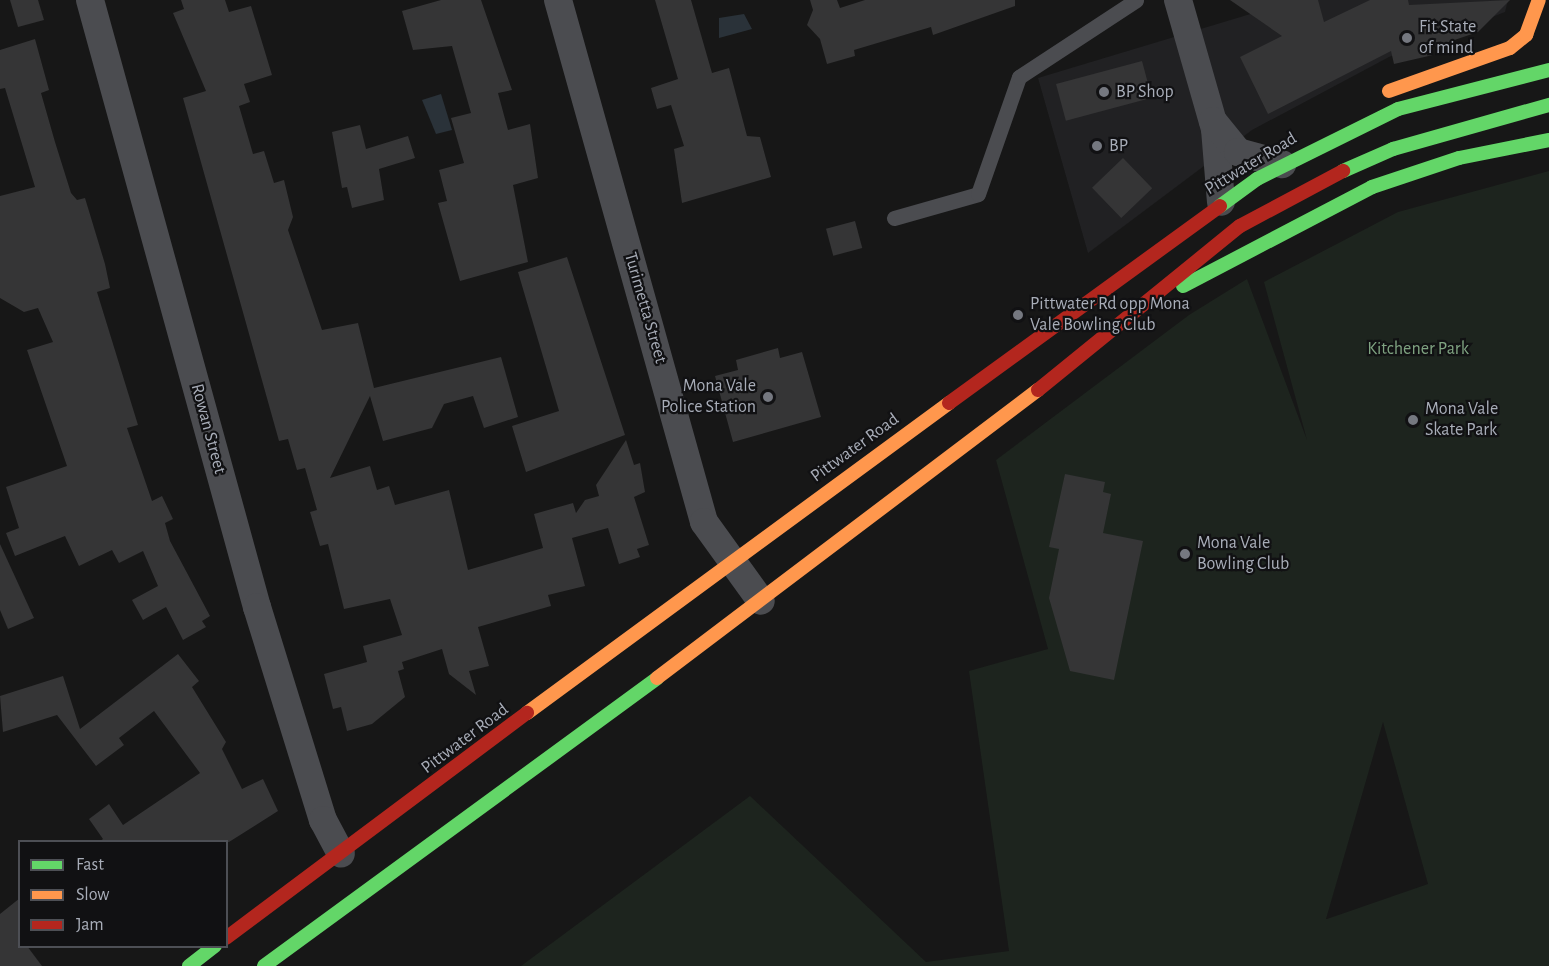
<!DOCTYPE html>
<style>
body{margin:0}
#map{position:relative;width:1549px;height:966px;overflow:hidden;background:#171717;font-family:"Alegreya Sans",sans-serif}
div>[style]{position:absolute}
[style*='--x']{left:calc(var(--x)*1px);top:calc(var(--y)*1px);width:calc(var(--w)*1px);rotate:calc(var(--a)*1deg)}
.built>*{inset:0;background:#212123}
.green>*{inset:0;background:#1d241e}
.water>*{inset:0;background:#2a3239}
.building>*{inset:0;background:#353536;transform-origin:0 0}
.lane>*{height:15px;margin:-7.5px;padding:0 7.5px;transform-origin:7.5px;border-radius:7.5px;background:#4b4c50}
.street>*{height:28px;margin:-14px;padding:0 14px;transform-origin:14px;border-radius:14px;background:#4b4c50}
.fast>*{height:14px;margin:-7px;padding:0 7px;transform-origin:7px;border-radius:7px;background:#63d668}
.slow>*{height:14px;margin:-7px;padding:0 7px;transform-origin:7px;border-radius:7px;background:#ff974d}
.jam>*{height:14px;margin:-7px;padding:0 7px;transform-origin:7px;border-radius:7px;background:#b3261e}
.dots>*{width:16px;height:16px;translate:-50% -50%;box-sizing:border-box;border:3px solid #111113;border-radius:50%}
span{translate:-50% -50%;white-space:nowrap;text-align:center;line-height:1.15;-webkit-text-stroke:4.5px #111113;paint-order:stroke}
.poi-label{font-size:18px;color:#a8adb8}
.left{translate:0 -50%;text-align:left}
.right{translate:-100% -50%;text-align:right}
.street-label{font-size:18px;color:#a8adb8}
.park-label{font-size:18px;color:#7fa381}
.legend{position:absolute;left:18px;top:840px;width:210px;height:108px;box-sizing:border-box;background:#111113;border:2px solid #4d4f55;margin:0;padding:8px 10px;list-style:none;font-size:18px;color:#a8adb8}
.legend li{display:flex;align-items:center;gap:12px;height:30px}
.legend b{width:30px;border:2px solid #4d4f55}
</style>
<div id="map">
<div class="built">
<i style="clip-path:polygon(1297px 0,1508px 0,1505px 12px,1389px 57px,1252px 130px,1088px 253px,1038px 78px)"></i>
</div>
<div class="green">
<i style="clip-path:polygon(evenodd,1549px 171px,1549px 966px,521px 966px,750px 796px,926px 962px,1009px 951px,969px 671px,1048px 649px,996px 460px,1189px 315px,1247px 279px,1307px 440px,1264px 282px,1398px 212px,1549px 171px,1383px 722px,1428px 884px,1327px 919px,1326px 919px,1383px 722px)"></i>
</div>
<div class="water">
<i style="clip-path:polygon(744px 14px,752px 29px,719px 38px,719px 18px)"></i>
<i style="clip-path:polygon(441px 94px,452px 130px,436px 134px,422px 100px)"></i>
</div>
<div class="building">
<i style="clip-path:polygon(10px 0,38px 0,44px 20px,18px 27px)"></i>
<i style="clip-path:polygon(181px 0,225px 0,229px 12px,251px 6px,272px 75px,244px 84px,250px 102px,239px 106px,253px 154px,264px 151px,274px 183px,284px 180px,293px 217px,288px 230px,322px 330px,358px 323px,374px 388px,501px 357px,518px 417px,484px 428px,473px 396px,444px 404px,432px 428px,383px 441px,370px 396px,330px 478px,370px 466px,377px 490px,389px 486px,395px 505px,449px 490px,468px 570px,543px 548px,534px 514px,573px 503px,576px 513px,585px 500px,599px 496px,596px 485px,626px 440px,634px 465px,640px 463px,645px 492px,634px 497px,649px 545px,637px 549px,640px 557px,619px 564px,608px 528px,572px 538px,585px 586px,548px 595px,551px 606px,478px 627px,489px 666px,469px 671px,476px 695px,449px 674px,442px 649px,402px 662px,404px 669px,398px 671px,405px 697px,372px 724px,347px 731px,341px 707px,333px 709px,324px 674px,367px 662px,363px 646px,402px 635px,390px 599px,344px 609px,328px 544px,320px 546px,310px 512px,317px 510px,305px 468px,297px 470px,288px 439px,279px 441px,183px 98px,206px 91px,173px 13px,184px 9px)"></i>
<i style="clip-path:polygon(441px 0,481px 0,512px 90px,498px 93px,508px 130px,530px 124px,538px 178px,513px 185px,528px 262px,460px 281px,438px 203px,447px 201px,439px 170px,464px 163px,451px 118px,471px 113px,452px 46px,413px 50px,402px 11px)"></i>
<i style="clip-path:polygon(655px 0,691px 0,712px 73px,729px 68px,747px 136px,760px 137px,771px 177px,682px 203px,674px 149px,684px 146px,671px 105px,657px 109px,651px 88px,678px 79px)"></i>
<i style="clip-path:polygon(810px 0,837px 0,840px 8px,865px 0,1015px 0,1015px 6px,933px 35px,931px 27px,854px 50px,855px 56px,827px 64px,820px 39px,807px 25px,813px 10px)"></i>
<i style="clip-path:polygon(1230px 0,1318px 0,1324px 22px,1370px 0,1408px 0,1409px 5px,1510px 0,1478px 32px,1431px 48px,1433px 55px,1394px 64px,1391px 51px,1268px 114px,1240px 57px,1282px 36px)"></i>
<i style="clip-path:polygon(35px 39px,49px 90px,41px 93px,55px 142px,71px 193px,77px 200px,85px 198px,105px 264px,110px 288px,97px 292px,138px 425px,127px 428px,152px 501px,162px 496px,173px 519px,165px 523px,170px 541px,210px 616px,202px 621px,206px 627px,183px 640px,166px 607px,143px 620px,132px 600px,158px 586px,143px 551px,119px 563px,112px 550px,79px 566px,65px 536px,15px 556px,6px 533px,19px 528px,6px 487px,67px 466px,27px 350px,53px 342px,38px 308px,24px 312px,0 298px,0 196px,35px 187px,5px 88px,0 89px,0 50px)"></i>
<i style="left:1142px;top:61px;width:38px;height:89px;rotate:75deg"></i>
<i style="clip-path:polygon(360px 125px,366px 149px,408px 136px,415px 158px,379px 169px,384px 200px,352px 208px,347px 187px,342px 188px,332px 132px)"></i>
<i style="left:1123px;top:158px;width:42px;height:43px;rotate:46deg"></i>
<i style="left:855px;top:221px;width:28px;height:30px;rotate:75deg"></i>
<i style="clip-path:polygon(567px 257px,625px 435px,526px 472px,512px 426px,559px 411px,518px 272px)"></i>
<i style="clip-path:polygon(778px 348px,780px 358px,802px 352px,821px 417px,733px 442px,715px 376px,738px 370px,736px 360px)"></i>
<i style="clip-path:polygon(1065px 474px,1105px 482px,1103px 492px,1111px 494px,1103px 533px,1143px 541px,1114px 680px,1070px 671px,1049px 598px,1059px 549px,1049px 547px)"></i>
<i style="clip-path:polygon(0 544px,34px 618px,8px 629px,0 610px)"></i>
<i style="clip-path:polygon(178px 654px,199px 681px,192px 687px,226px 742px,222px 749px,242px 789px,263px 779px,278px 811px,229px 842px,99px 842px,103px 839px,89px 819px,109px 804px,123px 825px,200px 773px,154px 711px,119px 738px,124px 745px,96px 766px,57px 715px,3px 732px,0 696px,63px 676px,80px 729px)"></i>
<i style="clip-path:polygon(20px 898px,20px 946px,27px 946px,42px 966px,0 966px,0 914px)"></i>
</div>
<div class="lane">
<i style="--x:894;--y:218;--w:87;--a:-15.9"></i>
<i style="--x:978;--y:194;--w:124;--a:-70.7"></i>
<i style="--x:1019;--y:77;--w:140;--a:-33.3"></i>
</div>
<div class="street">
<i style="--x:90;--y:0;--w:630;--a:74.62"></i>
<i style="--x:257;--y:607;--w:223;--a:72.8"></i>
<i style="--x:323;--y:820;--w:38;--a:62"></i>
<i style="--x:558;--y:0;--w:542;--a:74.37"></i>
<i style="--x:704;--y:522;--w:97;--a:54.2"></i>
<i style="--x:1178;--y:0;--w:134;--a:74"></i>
<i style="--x:1215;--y:129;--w:73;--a:85.3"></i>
<i style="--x:1213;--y:121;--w:40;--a:51"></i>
<i style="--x:1238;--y:152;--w:46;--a:15.3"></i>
</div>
<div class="fast">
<i style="--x:1343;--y:171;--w:55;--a:-23.7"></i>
<i style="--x:1393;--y:149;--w:162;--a:-15.8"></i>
<i style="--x:1220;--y:206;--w:46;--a:-36.1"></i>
<i style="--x:1257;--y:179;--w:157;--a:-26.4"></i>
<i style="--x:1398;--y:109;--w:156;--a:-14.5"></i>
<i style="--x:1183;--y:286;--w:213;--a:-27.6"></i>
<i style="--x:1372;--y:187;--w:92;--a:-18.4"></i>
<i style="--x:1459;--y:158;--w:92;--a:-11.3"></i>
<i style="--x:189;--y:966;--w:33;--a:-38"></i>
<i style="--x:264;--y:966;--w:487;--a:-36.2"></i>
</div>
<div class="slow">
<i style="--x:1389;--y:91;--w:128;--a:-19.6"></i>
<i style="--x:1510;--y:48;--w:21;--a:-39"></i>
<i style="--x:1526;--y:35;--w:37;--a:-70"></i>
<i style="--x:657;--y:678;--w:478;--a:-37.1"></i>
<i style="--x:527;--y:713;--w:524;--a:-36.3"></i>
</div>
<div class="jam">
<i style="--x:1038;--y:390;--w:260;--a:-39.1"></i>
<i style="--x:1240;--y:226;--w:117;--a:-28.1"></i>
<i style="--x:949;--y:403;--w:335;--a:-36"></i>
<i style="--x:226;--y:938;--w:376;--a:-36.8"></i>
</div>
<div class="dots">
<i style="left:1407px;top:38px;background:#757880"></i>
<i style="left:1104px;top:92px;background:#757880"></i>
<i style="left:1097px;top:146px;background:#757880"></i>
<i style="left:1018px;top:315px;background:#757880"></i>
<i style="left:768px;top:397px;background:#757880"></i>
<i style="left:1413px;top:420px;background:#757880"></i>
<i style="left:1185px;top:554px;background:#757880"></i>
</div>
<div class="poi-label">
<span class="left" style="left:1419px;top:38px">Fit State<br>of mind</span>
<span class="left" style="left:1116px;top:92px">BP Shop</span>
<span class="left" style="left:1109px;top:146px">BP</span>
<span class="left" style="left:1030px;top:315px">Pittwater Rd opp Mona<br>Vale Bowling Club</span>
<span class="right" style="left:756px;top:397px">Mona Vale<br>Police Station</span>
<span class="left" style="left:1425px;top:420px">Mona Vale<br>Skate Park</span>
<span class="left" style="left:1197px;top:554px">Mona Vale<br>Bowling Club</span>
</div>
<div class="street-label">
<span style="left:1251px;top:164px;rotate:-31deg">Pittwater Road</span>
<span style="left:645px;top:308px;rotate:74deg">Turimetta Street</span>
<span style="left:208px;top:429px;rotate:75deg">Rowan Street</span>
<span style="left:855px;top:448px;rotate:-36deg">Pittwater Road</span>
<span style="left:465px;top:739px;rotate:-37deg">Pittwater Road</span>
</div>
<div class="park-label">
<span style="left:1418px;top:349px">Kitchener Park</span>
</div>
<ul class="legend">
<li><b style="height:8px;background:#63d668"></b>Fast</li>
<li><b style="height:8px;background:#ff974d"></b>Slow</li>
<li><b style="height:8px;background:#b3261e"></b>Jam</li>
</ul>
</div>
